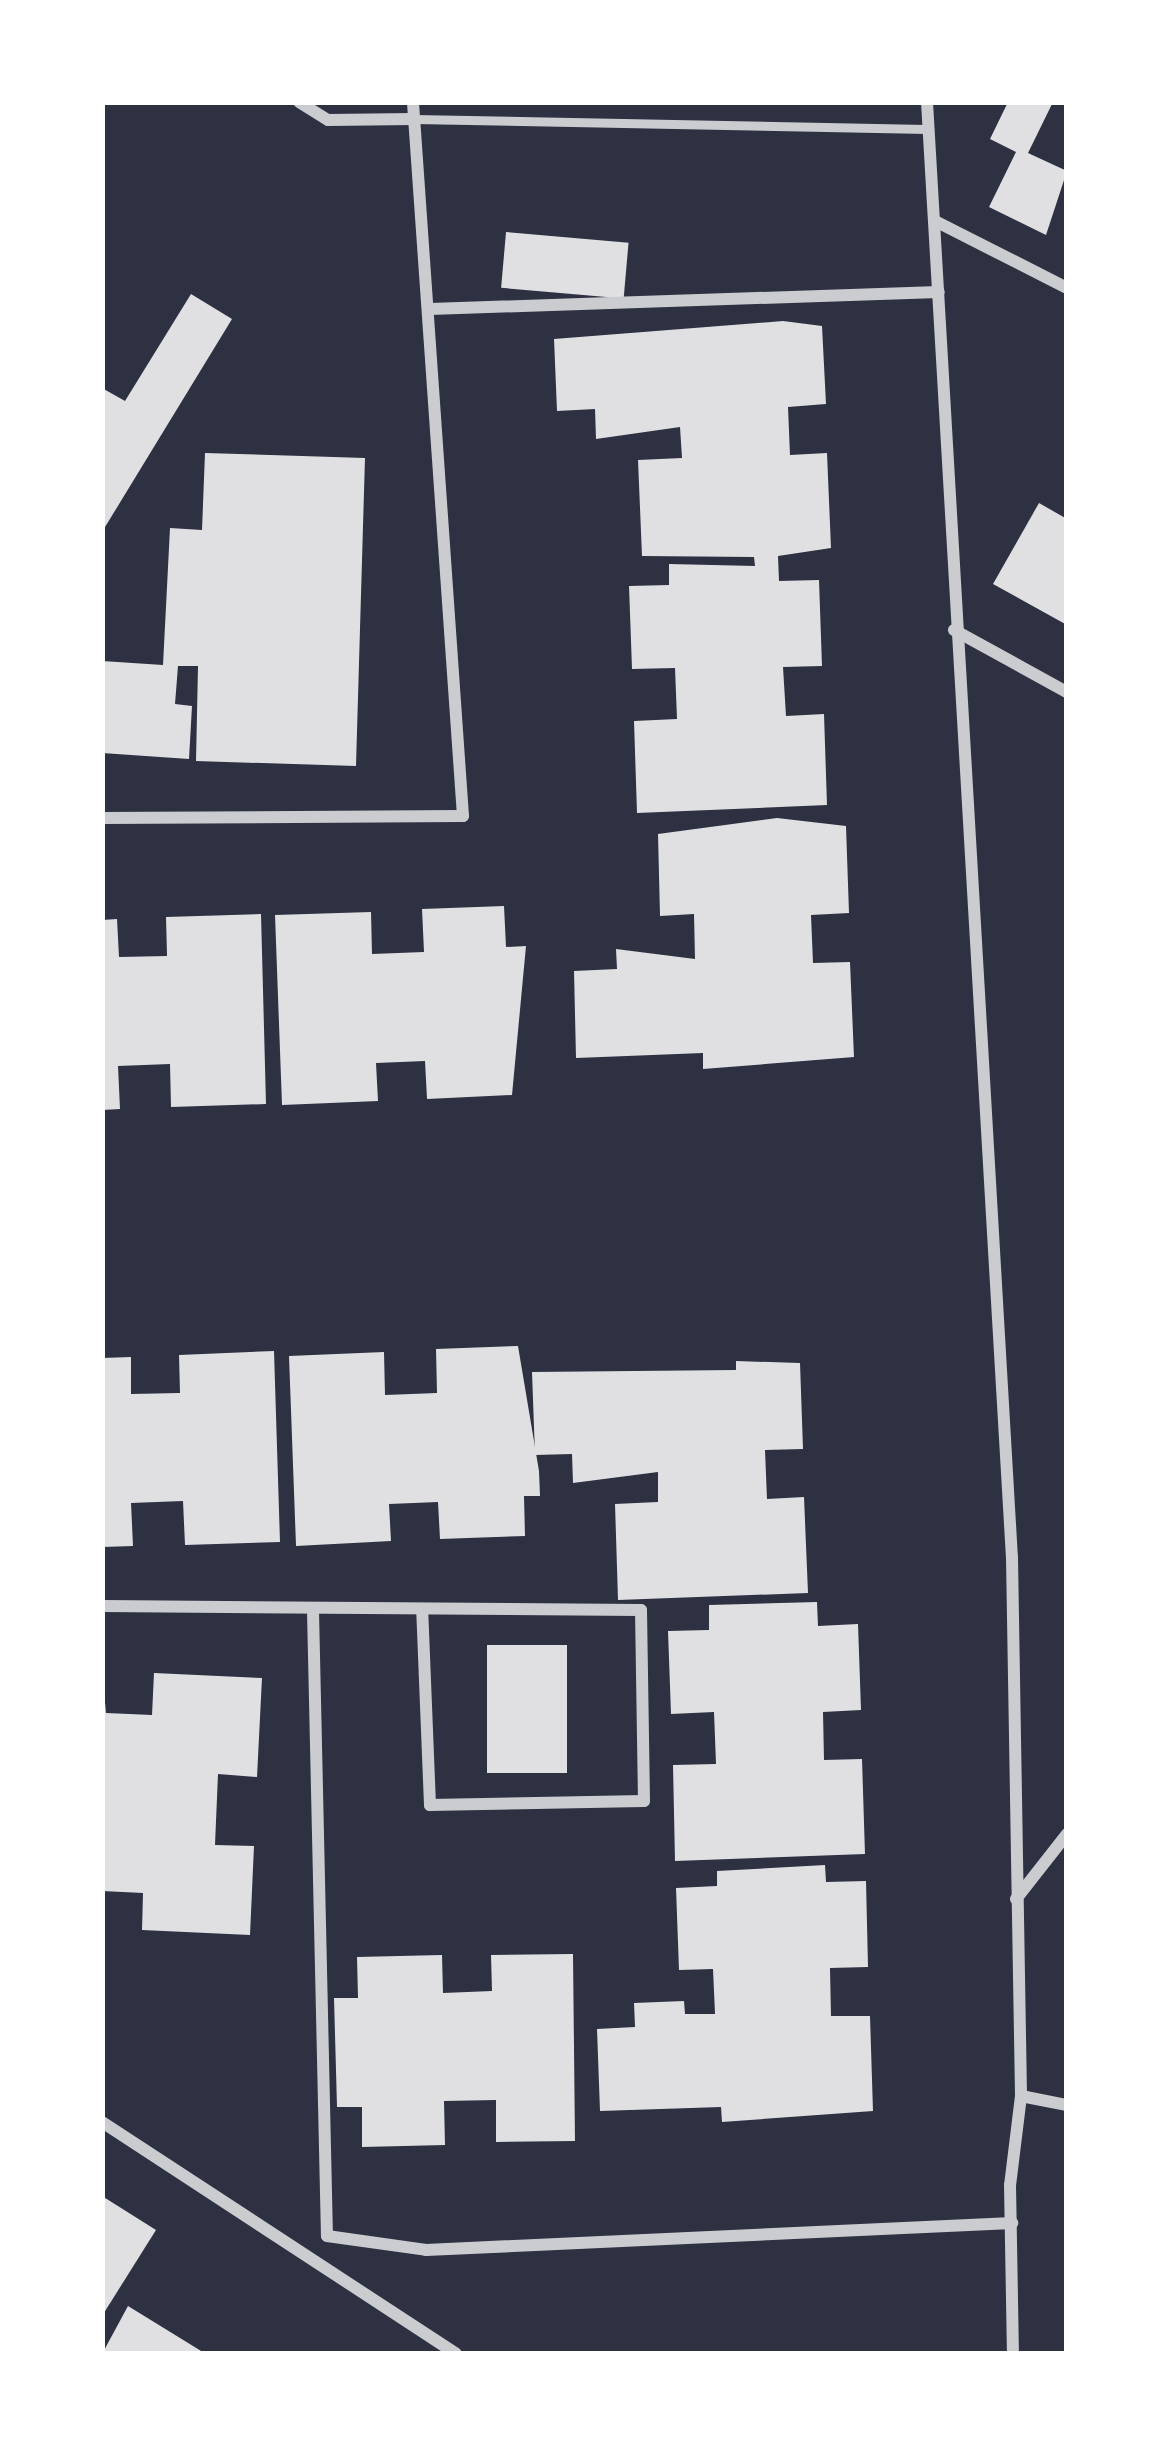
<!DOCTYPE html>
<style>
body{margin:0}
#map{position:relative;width:1169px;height:2456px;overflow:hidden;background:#2d3142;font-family:"Fira Sans Condensed",sans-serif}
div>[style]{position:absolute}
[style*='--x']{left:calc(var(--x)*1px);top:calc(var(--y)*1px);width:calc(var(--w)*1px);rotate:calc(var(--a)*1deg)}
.building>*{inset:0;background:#e0e0e3;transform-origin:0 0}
.service>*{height:9px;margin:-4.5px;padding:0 4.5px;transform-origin:4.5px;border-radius:4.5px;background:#caccd0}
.minor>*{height:12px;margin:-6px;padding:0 6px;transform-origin:6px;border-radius:6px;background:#caccd0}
span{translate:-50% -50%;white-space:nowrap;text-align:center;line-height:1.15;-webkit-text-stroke:12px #fff;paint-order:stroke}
.frame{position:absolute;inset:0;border:105px solid #fff;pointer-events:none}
</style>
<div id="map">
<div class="building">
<i style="clip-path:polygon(1008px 102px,1053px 102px,1028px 153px,1067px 171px,1046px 235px,989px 207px,1016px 152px,990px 139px)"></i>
<i style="left:506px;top:232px;width:123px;height:56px;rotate:5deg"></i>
<i style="clip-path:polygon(191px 294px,232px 319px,102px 532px,102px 388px,125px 401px)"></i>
<i style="clip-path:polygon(783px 321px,822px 326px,826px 404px,788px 407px,790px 455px,827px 453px,831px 548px,778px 556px,779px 581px,819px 580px,822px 666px,783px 667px,786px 716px,824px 714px,827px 805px,637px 813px,634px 721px,677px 719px,675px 668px,632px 669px,629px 586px,669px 585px,669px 564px,755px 566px,754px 557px,642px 556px,638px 460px,682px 458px,680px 427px,596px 439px,595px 409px,557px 411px,554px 339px)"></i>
<i style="clip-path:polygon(205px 453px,365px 458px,356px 766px,196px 761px,198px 666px,178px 666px,175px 704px,192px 706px,189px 759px,102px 753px,102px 661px,163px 665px,170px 528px,202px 530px)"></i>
<i style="clip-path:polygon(1039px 503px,1067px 519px,1067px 625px,993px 584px)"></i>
<i style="clip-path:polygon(777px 818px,846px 826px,849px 913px,811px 915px,813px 963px,850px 962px,854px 1057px,703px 1069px,703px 1053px,576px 1058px,574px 971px,617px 969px,616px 949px,695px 959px,694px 914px,660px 916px,658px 834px)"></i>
<i style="clip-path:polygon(504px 906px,506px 947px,526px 946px,512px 1095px,427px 1099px,425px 1061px,376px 1063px,378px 1101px,282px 1105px,275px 915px,371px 912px,372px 954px,424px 952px,422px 909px)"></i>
<i style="clip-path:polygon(261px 914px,266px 1104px,171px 1107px,170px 1064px,118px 1066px,120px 1109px,102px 1110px,102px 920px,117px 919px,119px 957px,167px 956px,166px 917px)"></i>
<i style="clip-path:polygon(518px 1346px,539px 1471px,540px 1496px,524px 1496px,525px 1536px,440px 1539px,438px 1502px,389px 1504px,391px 1541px,296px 1546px,289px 1356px,384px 1352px,385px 1395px,437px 1393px,436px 1349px)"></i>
<i style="clip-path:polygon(274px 1351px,280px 1542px,185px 1545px,183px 1501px,131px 1503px,133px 1546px,102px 1547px,102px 1358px,131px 1357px,131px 1394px,180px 1393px,179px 1355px)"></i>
<i style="clip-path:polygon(736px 1361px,800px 1363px,803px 1449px,765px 1450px,767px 1499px,804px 1497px,808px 1593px,618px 1600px,615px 1504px,658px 1502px,658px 1472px,573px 1483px,572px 1454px,535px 1455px,532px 1372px,736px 1370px)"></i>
<i style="clip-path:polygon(817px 1602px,818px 1626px,858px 1624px,861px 1710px,823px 1712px,824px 1760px,862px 1759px,865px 1854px,675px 1861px,673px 1765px,716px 1764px,714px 1712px,671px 1714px,668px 1631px,709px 1630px,709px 1605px)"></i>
<i style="left:487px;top:1645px;width:80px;height:128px"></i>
<i style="clip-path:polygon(102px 1671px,106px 1713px,152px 1715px,154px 1673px,262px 1678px,257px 1777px,218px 1774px,215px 1845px,254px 1846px,250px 1935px,142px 1930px,143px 1893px,102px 1891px)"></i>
<i style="clip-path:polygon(825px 1865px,826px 1882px,866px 1881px,868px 1967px,830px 1968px,831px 2016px,870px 2016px,873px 2111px,722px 2122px,721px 2107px,600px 2111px,597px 2029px,635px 2027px,634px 2003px,684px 2001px,685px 2014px,715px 2014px,713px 1969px,679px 1970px,676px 1888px,717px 1886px,717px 1871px)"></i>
<i style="clip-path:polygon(573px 1954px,575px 2141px,496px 2142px,496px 2100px,444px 2101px,445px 2145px,362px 2147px,362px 2107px,337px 2107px,334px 1998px,358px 1998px,357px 1957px,442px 1955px,443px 1993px,492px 1991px,491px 1955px)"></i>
<i style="clip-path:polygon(102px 2196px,156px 2230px,102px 2316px)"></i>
<i style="clip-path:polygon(128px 2306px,206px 2354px,102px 2354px)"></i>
</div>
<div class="service">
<i style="--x:414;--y:119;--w:513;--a:1.12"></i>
</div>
<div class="minor">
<i style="--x:299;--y:102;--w:34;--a:32"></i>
<i style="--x:328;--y:120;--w:86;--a:-0.7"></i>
<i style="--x:927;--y:102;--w:1458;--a:86.66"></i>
<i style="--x:1012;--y:1558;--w:538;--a:89.04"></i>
<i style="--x:1021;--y:2096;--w:90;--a:97"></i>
<i style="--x:1010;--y:2185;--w:169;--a:89"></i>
<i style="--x:937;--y:222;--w:146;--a:26.9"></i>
<i style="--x:430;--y:309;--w:509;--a:-1.91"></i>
<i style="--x:954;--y:630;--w:129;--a:28.8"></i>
<i style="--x:102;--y:818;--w:361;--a:-0.3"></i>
<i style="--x:463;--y:816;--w:716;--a:-94.01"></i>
<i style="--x:102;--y:1606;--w:539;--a:0.43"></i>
<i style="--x:641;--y:1610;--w:191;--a:89.1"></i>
<i style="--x:644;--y:1801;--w:214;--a:178.9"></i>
<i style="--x:430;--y:1805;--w:196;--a:-92.3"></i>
<i style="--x:313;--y:1611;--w:625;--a:88.72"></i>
<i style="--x:327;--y:2236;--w:100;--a:8"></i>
<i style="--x:426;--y:2250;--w:587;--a:-2.64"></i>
<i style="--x:1016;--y:1899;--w:83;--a:-51.9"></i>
<i style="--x:1021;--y:2096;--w:47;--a:11.1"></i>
<i style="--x:102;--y:2122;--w:423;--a:33.2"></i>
</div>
<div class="frame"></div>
</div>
